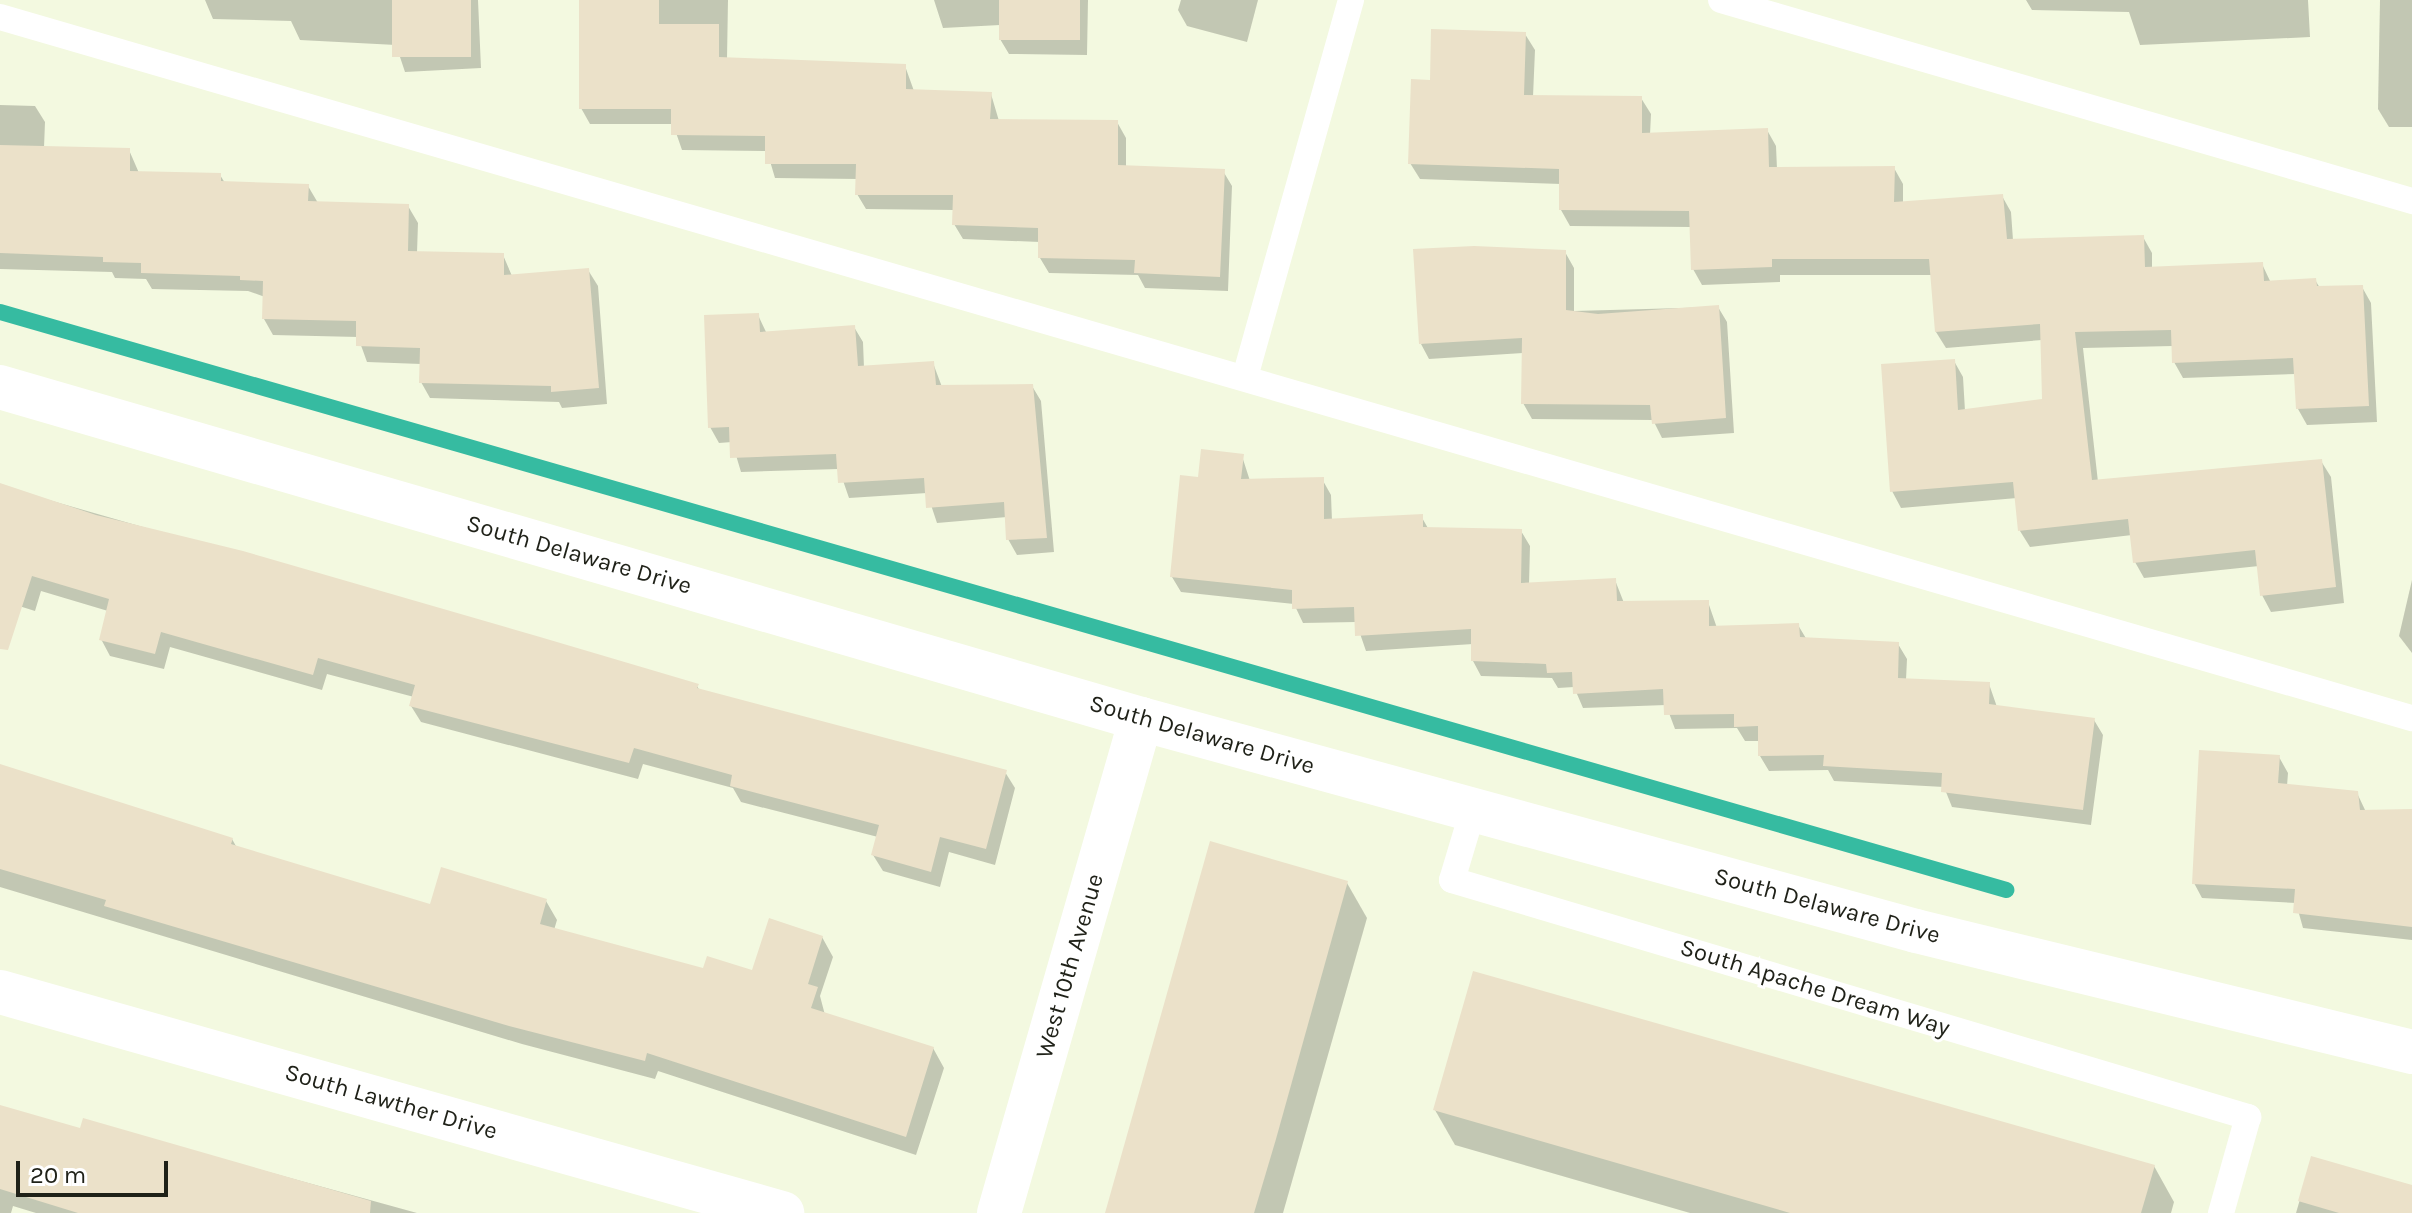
<!DOCTYPE html>
<style>
body{margin:0}
#map{position:relative;width:2412px;height:1213px;overflow:hidden;background:#f3f9e0;font-family:Karla,sans-serif}
div>[style]{position:absolute}
[style*='--x']{left:calc(var(--x)*1px);top:calc(var(--y)*1px);width:calc(var(--w)*1px);rotate:calc(var(--a)*1deg)}
.shadow>*{inset:0;background:#0003}
.stream>*{height:16px;margin:-8px;padding:0 8px;transform-origin:8px;border-radius:8px;background:#36bba1}
.building>*{inset:0;background:#ebe1c9;transform-origin:0 0}
.lane>*{height:26px;margin:-13px;padding:0 13px;transform-origin:13px;border-radius:13px;background:#fff}
.street>*{height:44px;margin:-22px;padding:0 22px;transform-origin:22px;border-radius:22px;background:#fff}
span{translate:-50% -50%;white-space:nowrap;text-align:center;line-height:1.15;-webkit-text-stroke:6px #fff;paint-order:stroke}
.street-label{font-size:24px;color:#1f2118}
.scale{position:absolute;left:16px;top:1161px;width:152px;height:36px;box-sizing:border-box;border:4px solid #1f2118;border-top:0;padding-left:10px;font-size:24px;line-height:28px;white-space:nowrap;color:#1f2118;-webkit-text-stroke:6px #fff;paint-order:stroke}
</style>
<div id="map">
<div class="shadow">
<i style="clip-path:polygon(205px 0,478px 0,481px 68px,405px 72px,396px 45px,300px 40px,291px 21px,213px 19px)"></i>
<i style="clip-path:polygon(581px 0,728px 0,727px 59px,905px 66px,914px 91px,991px 94px,999px 121px,1117px 122px,1126px 138px,1126px 167px,1223px 171px,1232px 186px,1228px 291px,1145px 288px,1138px 275px,1049px 273px,1040px 258px,1040px 242px,963px 239px,954px 224px,954px 210px,866px 209px,857px 194px,858px 179px,775px 178px,767px 151px,682px 150px,673px 124px,590px 124px,581px 108px)"></i>
<i style="clip-path:polygon(934px 0,1088px 0,1087px 55px,1009px 54px,1000px 39px,1000px 25px,943px 28px)"></i>
<i style="clip-path:polygon(1181px 0,1258px 0,1247px 42px,1187px 26px,1178px 10px)"></i>
<i style="clip-path:polygon(2026px 0,2308px 0,2310px 37px,2140px 45px,2129px 12px,2032px 10px)"></i>
<i style="clip-path:polygon(2380px 0,2412px 0,2412px 127px,2389px 127px,2378px 109px)"></i>
<i style="clip-path:polygon(1525px 34px,1535px 50px,1533px 97px,1641px 98px,1651px 114px,1650px 135px,1767px 130px,1776px 146px,1777px 169px,1894px 168px,1903px 184px,1903px 204px,2002px 196px,2011px 212px,2013px 240px,2143px 237px,2152px 253px,2152px 269px,2262px 264px,2271px 283px,2315px 280px,2320px 288px,2362px 287px,2371px 303px,2377px 422px,2307px 425px,2298px 409px,2296px 374px,2183px 378px,2174px 362px,2173px 346px,2083px 348px,2098px 482px,2321px 461px,2331px 477px,2344px 603px,2271px 612px,2262px 595px,2259px 566px,2144px 578px,2135px 562px,2132px 535px,2030px 547px,2020px 531px,2017px 498px,1901px 508px,1892px 491px,1954px 361px,1963px 377px,1965px 411px,2044px 401px,2042px 340px,1946px 348px,1936px 332px,1932px 275px,1780px 275px,1780px 282px,1702px 285px,1693px 269px,1691px 227px,1570px 226px,1561px 210px,1561px 184px,1420px 179px,1410px 163px,1432px 82px)"></i>
<i style="clip-path:polygon(0 105px,35px 106px,45px 122px,44px 148px,129px 150px,139px 173px,220px 175px,225px 183px,308px 186px,318px 203px,408px 206px,418px 223px,417px 253px,503px 255px,512px 276px,588px 270px,598px 286px,607px 404px,562px 408px,559px 402px,430px 398px,421px 382px,421px 364px,367px 362px,358px 337px,273px 335px,264px 319px,265px 297px,248px 291px,152px 289px,146px 279px,115px 278px,112px 272px,0 269px)"></i>
<i style="clip-path:polygon(1565px 252px,1574px 268px,1574px 311px,1718px 307px,1727px 322px,1734px 433px,1662px 438px,1653px 420px,1532px 419px,1523px 403px,1523px 353px,1429px 359px,1421px 344px)"></i>
<i style="clip-path:polygon(758px 315px,767px 334px,854px 327px,863px 342px,864px 368px,933px 363px,942px 387px,1032px 386px,1041px 401px,1054px 552px,1017px 555px,1008px 539px,1007px 517px,937px 523px,927px 493px,849px 498px,839px 469px,741px 472px,732px 442px,719px 443px,710px 427px)"></i>
<i style="clip-path:polygon(1242px 456px,1250px 481px,1322px 479px,1331px 495px,1332px 521px,1421px 516px,1429px 530px,1521px 531px,1530px 546px,1529px 585px,1615px 580px,1624px 603px,1708px 602px,1717px 628px,1798px 625px,1807px 640px,1898px 644px,1907px 659px,1906px 680px,1989px 684px,1997px 707px,2094px 720px,2103px 735px,2091px 825px,1952px 807px,1944px 787px,1834px 781px,1828px 770px,1769px 771px,1760px 756px,1760px 741px,1745px 741px,1737px 728px,1675px 729px,1666px 705px,1583px 708px,1574px 687px,1558px 688px,1552px 678px,1481px 676px,1473px 661px,1473px 644px,1366px 651px,1356px 622px,1303px 623px,1294px 604px,1181px 592px,1172px 577px,1200px 479px)"></i>
<i style="clip-path:polygon(0 486px,697px 686px,700px 691px,1005px 772px,1015px 788px,995px 865px,949px 852px,940px 887px,883px 871px,873px 855px,878px 837px,741px 802px,733px 788px,643px 764px,638px 779px,421px 722px,411px 706px,414px 697px,327px 674px,322px 690px,170px 647px,164px 669px,110px 656px,101px 639px,108px 611px,41px 591px,35px 611px,0 600px)"></i>
<i style="clip-path:polygon(2412px 580px,2412px 653px,2399px 636px)"></i>
<i style="clip-path:polygon(2279px 757px,2288px 773px,2287px 786px,2357px 793px,2366px 812px,2412px 811px,2412px 940px,2303px 928px,2296px 903px,2202px 898px,2194px 883px)"></i>
<i style="clip-path:polygon(0 766px,232px 839px,237px 848px,431px 906px,546px 901px,557px 920px,554px 930px,705px 971px,753px 973px,822px 937px,833px 957px,820px 996px,825px 1015px,933px 1048px,944px 1068px,916px 1155px,658px 1071px,655px 1079px,522px 1044px,0 887px)"></i>
<i style="clip-path:polygon(1347px 883px,1367px 918px,1283px 1213px,1106px 1213px)"></i>
<i style="clip-path:polygon(0 1107px,81px 1130px,84px 1121px,417px 1213px,36px 1213px,13px 1206px,11px 1213px,0 1213px)"></i>
<i style="clip-path:polygon(1435px 1110px,2154px 1166px,2174px 1202px,2171px 1213px,1690px 1213px,1455px 1145px)"></i>
<i style="clip-path:polygon(2312px 1158px,2412px 1187px,2412px 1213px,2296px 1213px)"></i>
</div>
<div class="stream">
<i style="--x:0;--y:312;--w:2088;--a:16.07"></i>
</div>
<div class="building">
<i style="left:392px;top:0;width:79px;height:57px"></i>
<i style="clip-path:polygon(579px 0,659px 0,659px 24px,719px 24px,719px 57px,906px 64px,906px 89px,992px 92px,990px 119px,1118px 120px,1118px 165px,1225px 169px,1220px 277px,1134px 273px,1135px 260px,1038px 258px,1038px 228px,952px 225px,953px 195px,855px 195px,856px 164px,765px 164px,765px 136px,671px 135px,671px 109px,579px 109px)"></i>
<i style="left:999px;top:0;width:81px;height:40px"></i>
<i style="clip-path:polygon(1431px 29px,1526px 32px,1524px 95px,1642px 96px,1642px 133px,1768px 128px,1769px 167px,1895px 166px,1894px 202px,2003px 194px,2007px 239px,2144px 235px,2145px 267px,2263px 262px,2264px 281px,2316px 278px,2317px 286px,2363px 285px,2369px 406px,2296px 409px,2293px 358px,2172px 363px,2171px 330px,2075px 332px,2092px 480px,2322px 459px,2336px 587px,2260px 596px,2255px 550px,2133px 563px,2128px 519px,2018px 531px,2013px 482px,1890px 492px,1881px 364px,1955px 359px,1958px 410px,2042px 399px,2040px 324px,1935px 332px,1929px 259px,1772px 259px,1772px 267px,1691px 270px,1689px 211px,1559px 210px,1559px 169px,1408px 164px,1411px 79px,1430px 80px)"></i>
<i style="clip-path:polygon(0 145px,130px 148px,130px 171px,221px 173px,221px 181px,309px 184px,308px 201px,409px 204px,408px 251px,504px 253px,504px 275px,589px 268px,599px 388px,551px 392px,551px 386px,419px 383px,420px 348px,356px 346px,356px 321px,262px 319px,263px 281px,240px 280px,240px 276px,141px 273px,141px 263px,103px 262px,103px 257px,0 253px)"></i>
<i style="clip-path:polygon(1474px 246px,1566px 250px,1566px 310px,1598px 314px,1719px 305px,1726px 418px,1652px 424px,1650px 405px,1521px 404px,1522px 338px,1419px 344px,1413px 249px)"></i>
<i style="clip-path:polygon(759px 313px,760px 332px,855px 325px,858px 366px,934px 361px,936px 385px,1033px 384px,1047px 538px,1006px 540px,1004px 502px,926px 508px,924px 478px,838px 483px,836px 454px,730px 458px,729px 427px,708px 428px,704px 315px)"></i>
<i style="clip-path:polygon(1201px 449px,1244px 454px,1241px 479px,1324px 477px,1324px 519px,1423px 514px,1423px 527px,1522px 529px,1521px 583px,1616px 578px,1617px 601px,1709px 600px,1709px 626px,1799px 623px,1800px 637px,1899px 642px,1898px 678px,1990px 682px,1989px 704px,2095px 718px,2083px 810px,1941px 792px,1942px 773px,1823px 766px,1824px 755px,1758px 756px,1758px 726px,1734px 727px,1734px 714px,1664px 715px,1663px 689px,1573px 694px,1572px 672px,1547px 673px,1546px 664px,1471px 661px,1471px 629px,1355px 636px,1354px 607px,1292px 609px,1292px 590px,1170px 577px,1180px 475px,1198px 477px)"></i>
<i style="clip-path:polygon(0 483px,96px 515px,243px 551px,540px 637px,699px 684px,697px 688px,1007px 770px,986px 849px,940px 837px,931px 872px,871px 855px,879px 825px,730px 786px,732px 775px,634px 748px,629px 763px,409px 706px,415px 685px,318px 658px,313px 675px,161px 632px,155px 654px,99px 640px,109px 599px,32px 576px,8px 650px,0 649px)"></i>
<i style="clip-path:polygon(2199px 750px,2280px 755px,2278px 783px,2358px 791px,2360px 810px,2412px 809px,2412px 927px,2293px 913px,2295px 889px,2192px 884px)"></i>
<i style="clip-path:polygon(0 764px,233px 838px,231px 844px,430px 904px,441px 867px,547px 899px,540px 924px,703px 968px,707px 956px,752px 970px,769px 918px,823px 936px,808px 984px,818px 987px,811px 1008px,934px 1047px,906px 1137px,647px 1053px,645px 1061px,509px 1026px,104px 906px,106px 900px,0 869px)"></i>
<i style="clip-path:polygon(1210px 841px,1348px 881px,1276px 1139px,1254px 1213px,1105px 1213px)"></i>
<i style="clip-path:polygon(1473px 971px,2155px 1165px,2141px 1213px,1790px 1213px,1433px 1110px)"></i>
<i style="clip-path:polygon(0 1105px,80px 1128px,83px 1118px,371px 1201px,370px 1213px,78px 1213px,0 1189px)"></i>
<i style="clip-path:polygon(2311px 1156px,2412px 1185px,2412px 1213px,2339px 1213px,2298px 1201px)"></i>
</div>
<div class="lane">
<i style="--x:1721;--y:0;--w:720;--a:16.22"></i>
<i style="--x:0;--y:17;--w:2512;--a:16.21"></i>
<i style="--x:1245;--y:377;--w:392;--a:-74.3"></i>
<i style="--x:1473;--y:810;--w:73;--a:106.7"></i>
<i style="--x:1452;--y:880;--w:831;--a:16.58"></i>
<i style="--x:2248;--y:1117;--w:100;--a:105.7"></i>
</div>
<div class="street">
<i style="--x:0;--y:387;--w:1188;--a:16.22"></i>
<i style="--x:1141;--y:719;--w:803;--a:15.3"></i>
<i style="--x:1916;--y:931;--w:511;--a:13.71"></i>
<i style="--x:0;--y:992;--w:813;--a:15.78"></i>
<i style="--x:999;--y:1213;--w:514;--a:-73.96"></i>
</div>
<div class="street-label">
<span style="left:579px;top:555px;rotate:16deg">South Delaware Drive</span>
<span style="left:1202px;top:735px;rotate:16deg">South Delaware Drive</span>
<span style="left:1827px;top:906px;rotate:15deg">South Delaware Drive</span>
<span style="left:1070px;top:966px;rotate:-74deg">West 10th Avenue</span>
<span style="left:1815px;top:988px;rotate:17deg">South Apache Dream Way</span>
<span style="left:391px;top:1102px;rotate:16deg">South Lawther Drive</span>
</div>
<div class="scale">20 m</div>
</div>
